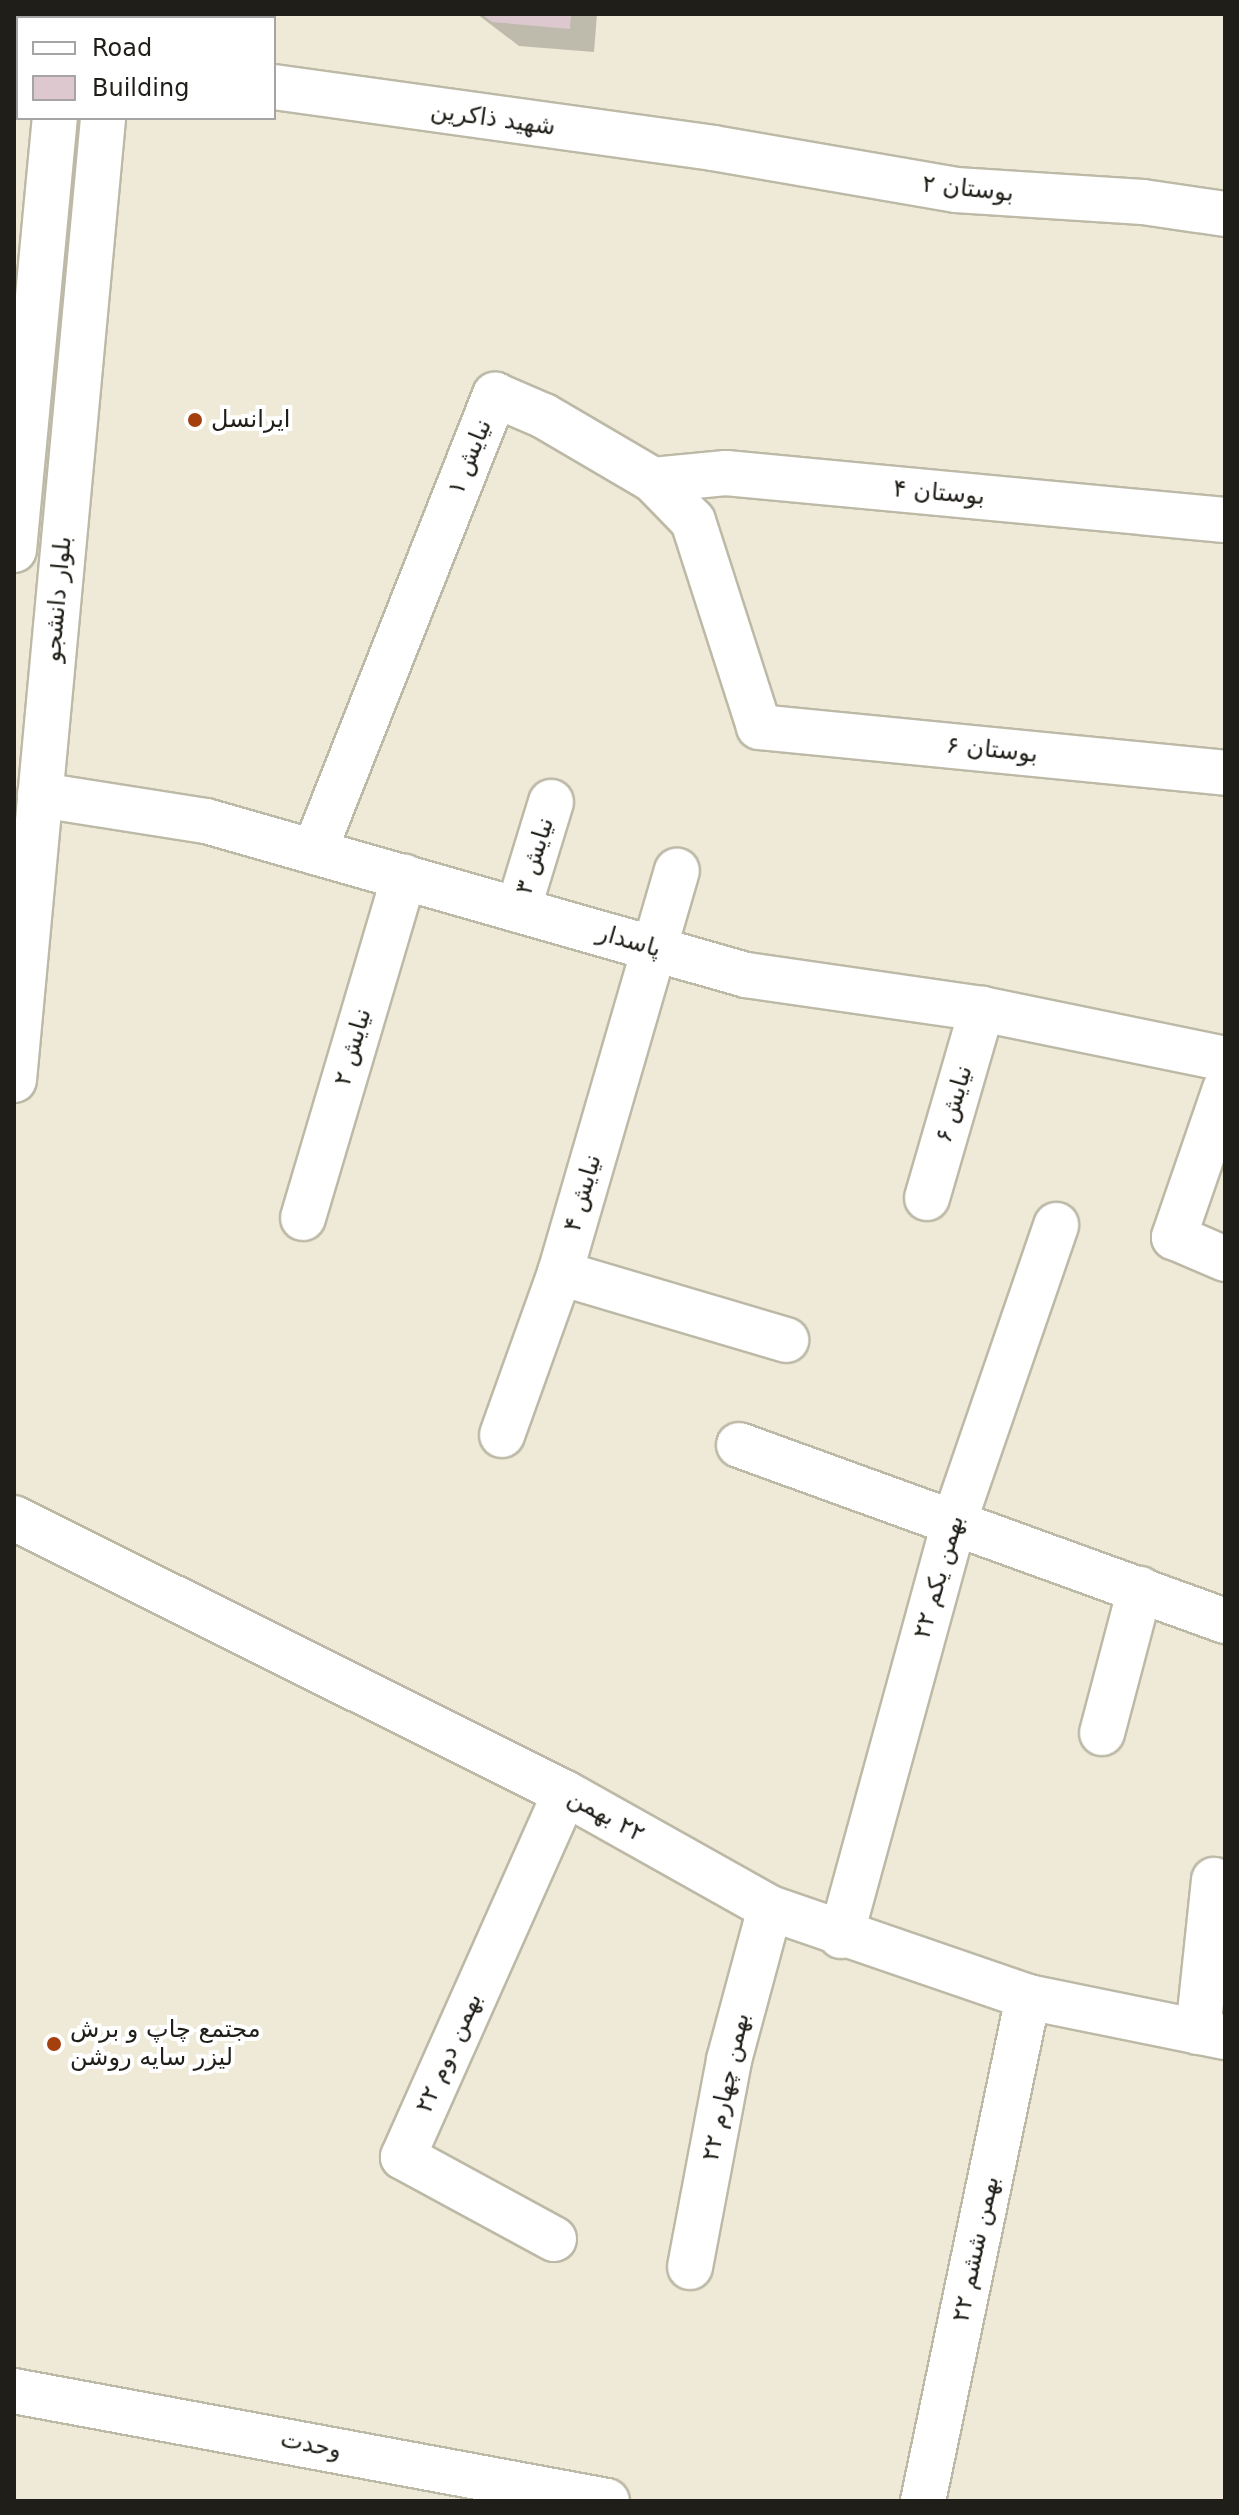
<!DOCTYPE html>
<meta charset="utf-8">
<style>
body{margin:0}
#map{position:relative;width:1239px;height:2515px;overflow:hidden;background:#eeead7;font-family:"DejaVu Sans","Noto Sans Arabic",sans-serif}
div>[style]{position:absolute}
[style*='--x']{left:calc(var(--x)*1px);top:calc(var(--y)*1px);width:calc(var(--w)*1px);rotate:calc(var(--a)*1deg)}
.shadow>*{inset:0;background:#0003}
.building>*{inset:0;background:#ddc8d0}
.roads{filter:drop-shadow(2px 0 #bdb9a7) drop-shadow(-2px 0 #bdb9a7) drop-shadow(0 2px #bdb9a7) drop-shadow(0 -2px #bdb9a7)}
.minor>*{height:44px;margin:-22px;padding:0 22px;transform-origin:22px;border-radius:22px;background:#fff}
.major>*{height:44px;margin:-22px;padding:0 22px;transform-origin:22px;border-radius:22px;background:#fff}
.dots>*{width:22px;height:22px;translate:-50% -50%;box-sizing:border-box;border:4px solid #fff;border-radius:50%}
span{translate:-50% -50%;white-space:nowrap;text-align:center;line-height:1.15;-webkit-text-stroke:8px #fff;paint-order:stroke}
.street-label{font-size:24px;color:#201e18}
.poi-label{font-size:24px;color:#201e18}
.left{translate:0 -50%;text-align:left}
.frame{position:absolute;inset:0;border:16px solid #201e18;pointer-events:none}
.legend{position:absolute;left:16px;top:16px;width:260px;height:104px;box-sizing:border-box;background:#fff;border:2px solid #a6a5a3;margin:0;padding:10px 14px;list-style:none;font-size:24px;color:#201e18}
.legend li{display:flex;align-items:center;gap:16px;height:40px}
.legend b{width:40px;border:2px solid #a6a5a3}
</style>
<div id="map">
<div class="shadow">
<i style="clip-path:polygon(477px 14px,597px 14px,594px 52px,519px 46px)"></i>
</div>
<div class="building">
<i style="clip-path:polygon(482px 14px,571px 14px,570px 29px,492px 22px)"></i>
</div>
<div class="roads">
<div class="minor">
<i style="--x:14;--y:62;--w:4;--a:-14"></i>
<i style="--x:274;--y:87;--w:443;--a:7.9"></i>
<i style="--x:713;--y:148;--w:247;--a:9.8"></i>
<i style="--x:956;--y:190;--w:187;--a:3.7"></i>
<i style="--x:1143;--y:202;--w:83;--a:8.3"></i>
<i style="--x:653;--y:480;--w:73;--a:-5.5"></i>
<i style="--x:726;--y:473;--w:501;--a:5.38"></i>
<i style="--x:40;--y:795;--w:168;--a:8.9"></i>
<i style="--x:206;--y:821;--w:562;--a:15.92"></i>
<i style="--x:746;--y:975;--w:238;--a:8.2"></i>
<i style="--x:982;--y:1009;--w:248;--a:11.6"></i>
<i style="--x:314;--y:852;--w:492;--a:-68.4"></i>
<i style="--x:495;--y:395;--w:53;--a:23.2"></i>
<i style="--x:544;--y:416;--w:126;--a:30.4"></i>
<i style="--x:653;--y:480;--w:57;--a:45.7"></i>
<i style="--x:693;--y:521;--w:216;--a:72.2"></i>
<i style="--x:759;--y:727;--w:468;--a:5.6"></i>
<i style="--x:518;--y:910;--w:113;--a:-73"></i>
<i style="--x:1225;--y:1089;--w:157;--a:109"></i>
<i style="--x:1174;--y:1237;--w:56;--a:23.3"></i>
<i style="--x:927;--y:1198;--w:197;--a:-73.8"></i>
<i style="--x:303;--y:1218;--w:356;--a:-73.5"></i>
<i style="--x:560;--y:1273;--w:236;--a:16.5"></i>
<i style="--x:502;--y:1435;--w:172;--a:-70.3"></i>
<i style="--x:560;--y:1273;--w:419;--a:-73.8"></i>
<i style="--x:739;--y:1445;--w:517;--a:19.91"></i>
<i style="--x:14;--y:1518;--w:616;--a:26.52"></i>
<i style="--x:565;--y:1793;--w:235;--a:29.3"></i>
<i style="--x:770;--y:1908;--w:273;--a:19"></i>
<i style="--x:1028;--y:1997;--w:201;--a:11.5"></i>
<i style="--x:1102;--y:1733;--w:149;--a:-75.2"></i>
<i style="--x:841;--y:1936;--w:432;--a:-74.7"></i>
<i style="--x:955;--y:1519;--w:311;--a:-71"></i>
<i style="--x:1198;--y:2032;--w:153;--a:-84"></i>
<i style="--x:554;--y:2239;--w:172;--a:-151.5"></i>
<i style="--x:403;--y:2157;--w:398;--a:-66"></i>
<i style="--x:690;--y:2267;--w:211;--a:-79.3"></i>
<i style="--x:729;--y:2060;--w:157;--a:-74.9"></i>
<i style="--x:14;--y:2391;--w:603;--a:10.51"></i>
<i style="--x:923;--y:2501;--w:515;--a:-78.23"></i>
</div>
<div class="major">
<i style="--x:64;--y:18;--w:4;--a:-76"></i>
<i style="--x:113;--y:18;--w:4;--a:-90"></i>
<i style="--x:14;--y:550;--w:434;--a:-84.6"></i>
<i style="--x:14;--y:1080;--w:966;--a:-84.71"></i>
</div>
</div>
<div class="dots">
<i style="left:195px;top:420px;background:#a4400d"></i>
<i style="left:54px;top:2044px;background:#a4400d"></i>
</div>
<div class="street-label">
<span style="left:493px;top:119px;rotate:8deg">شهید ذاکرین</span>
<span style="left:968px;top:189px;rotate:6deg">بوستان ۲</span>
<span style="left:470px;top:457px;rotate:-68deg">نیایش ۱</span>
<span style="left:939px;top:493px;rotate:5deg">بوستان ۴</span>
<span style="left:58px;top:599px;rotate:-85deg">بلوار دانشجو</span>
<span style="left:992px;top:750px;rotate:6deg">بوستان ۶</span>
<span style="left:535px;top:856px;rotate:-73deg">نیایش ۳</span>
<span style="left:629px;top:941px;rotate:16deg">پاسدار</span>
<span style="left:353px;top:1047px;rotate:-74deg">نیایش ۲</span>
<span style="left:954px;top:1104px;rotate:-74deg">نیایش ۶</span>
<span style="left:583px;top:1193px;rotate:-74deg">نیایش ۴</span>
<span style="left:939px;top:1577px;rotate:-74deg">۲۲ بهمن یکم</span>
<span style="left:606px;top:1816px;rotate:29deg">٢٢ بهمن</span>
<span style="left:449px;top:2053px;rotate:-66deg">۲۲ بهمن دوم</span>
<span style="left:726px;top:2087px;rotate:-78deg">۲۲ بهمن چهارم</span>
<span style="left:976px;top:2249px;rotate:-78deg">۲۲ بهمن ششم</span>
<span style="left:311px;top:2445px;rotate:11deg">وحدت</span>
</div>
<div class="poi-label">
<span class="left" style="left:211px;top:420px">ایرانسل</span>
<span class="left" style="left:70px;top:2044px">مجتمع چاپ و برش<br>لیزر سایه روشن</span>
</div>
<div class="frame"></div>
<ul class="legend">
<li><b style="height:10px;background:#fff"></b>Road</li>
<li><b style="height:22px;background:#ddc8d0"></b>Building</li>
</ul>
</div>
